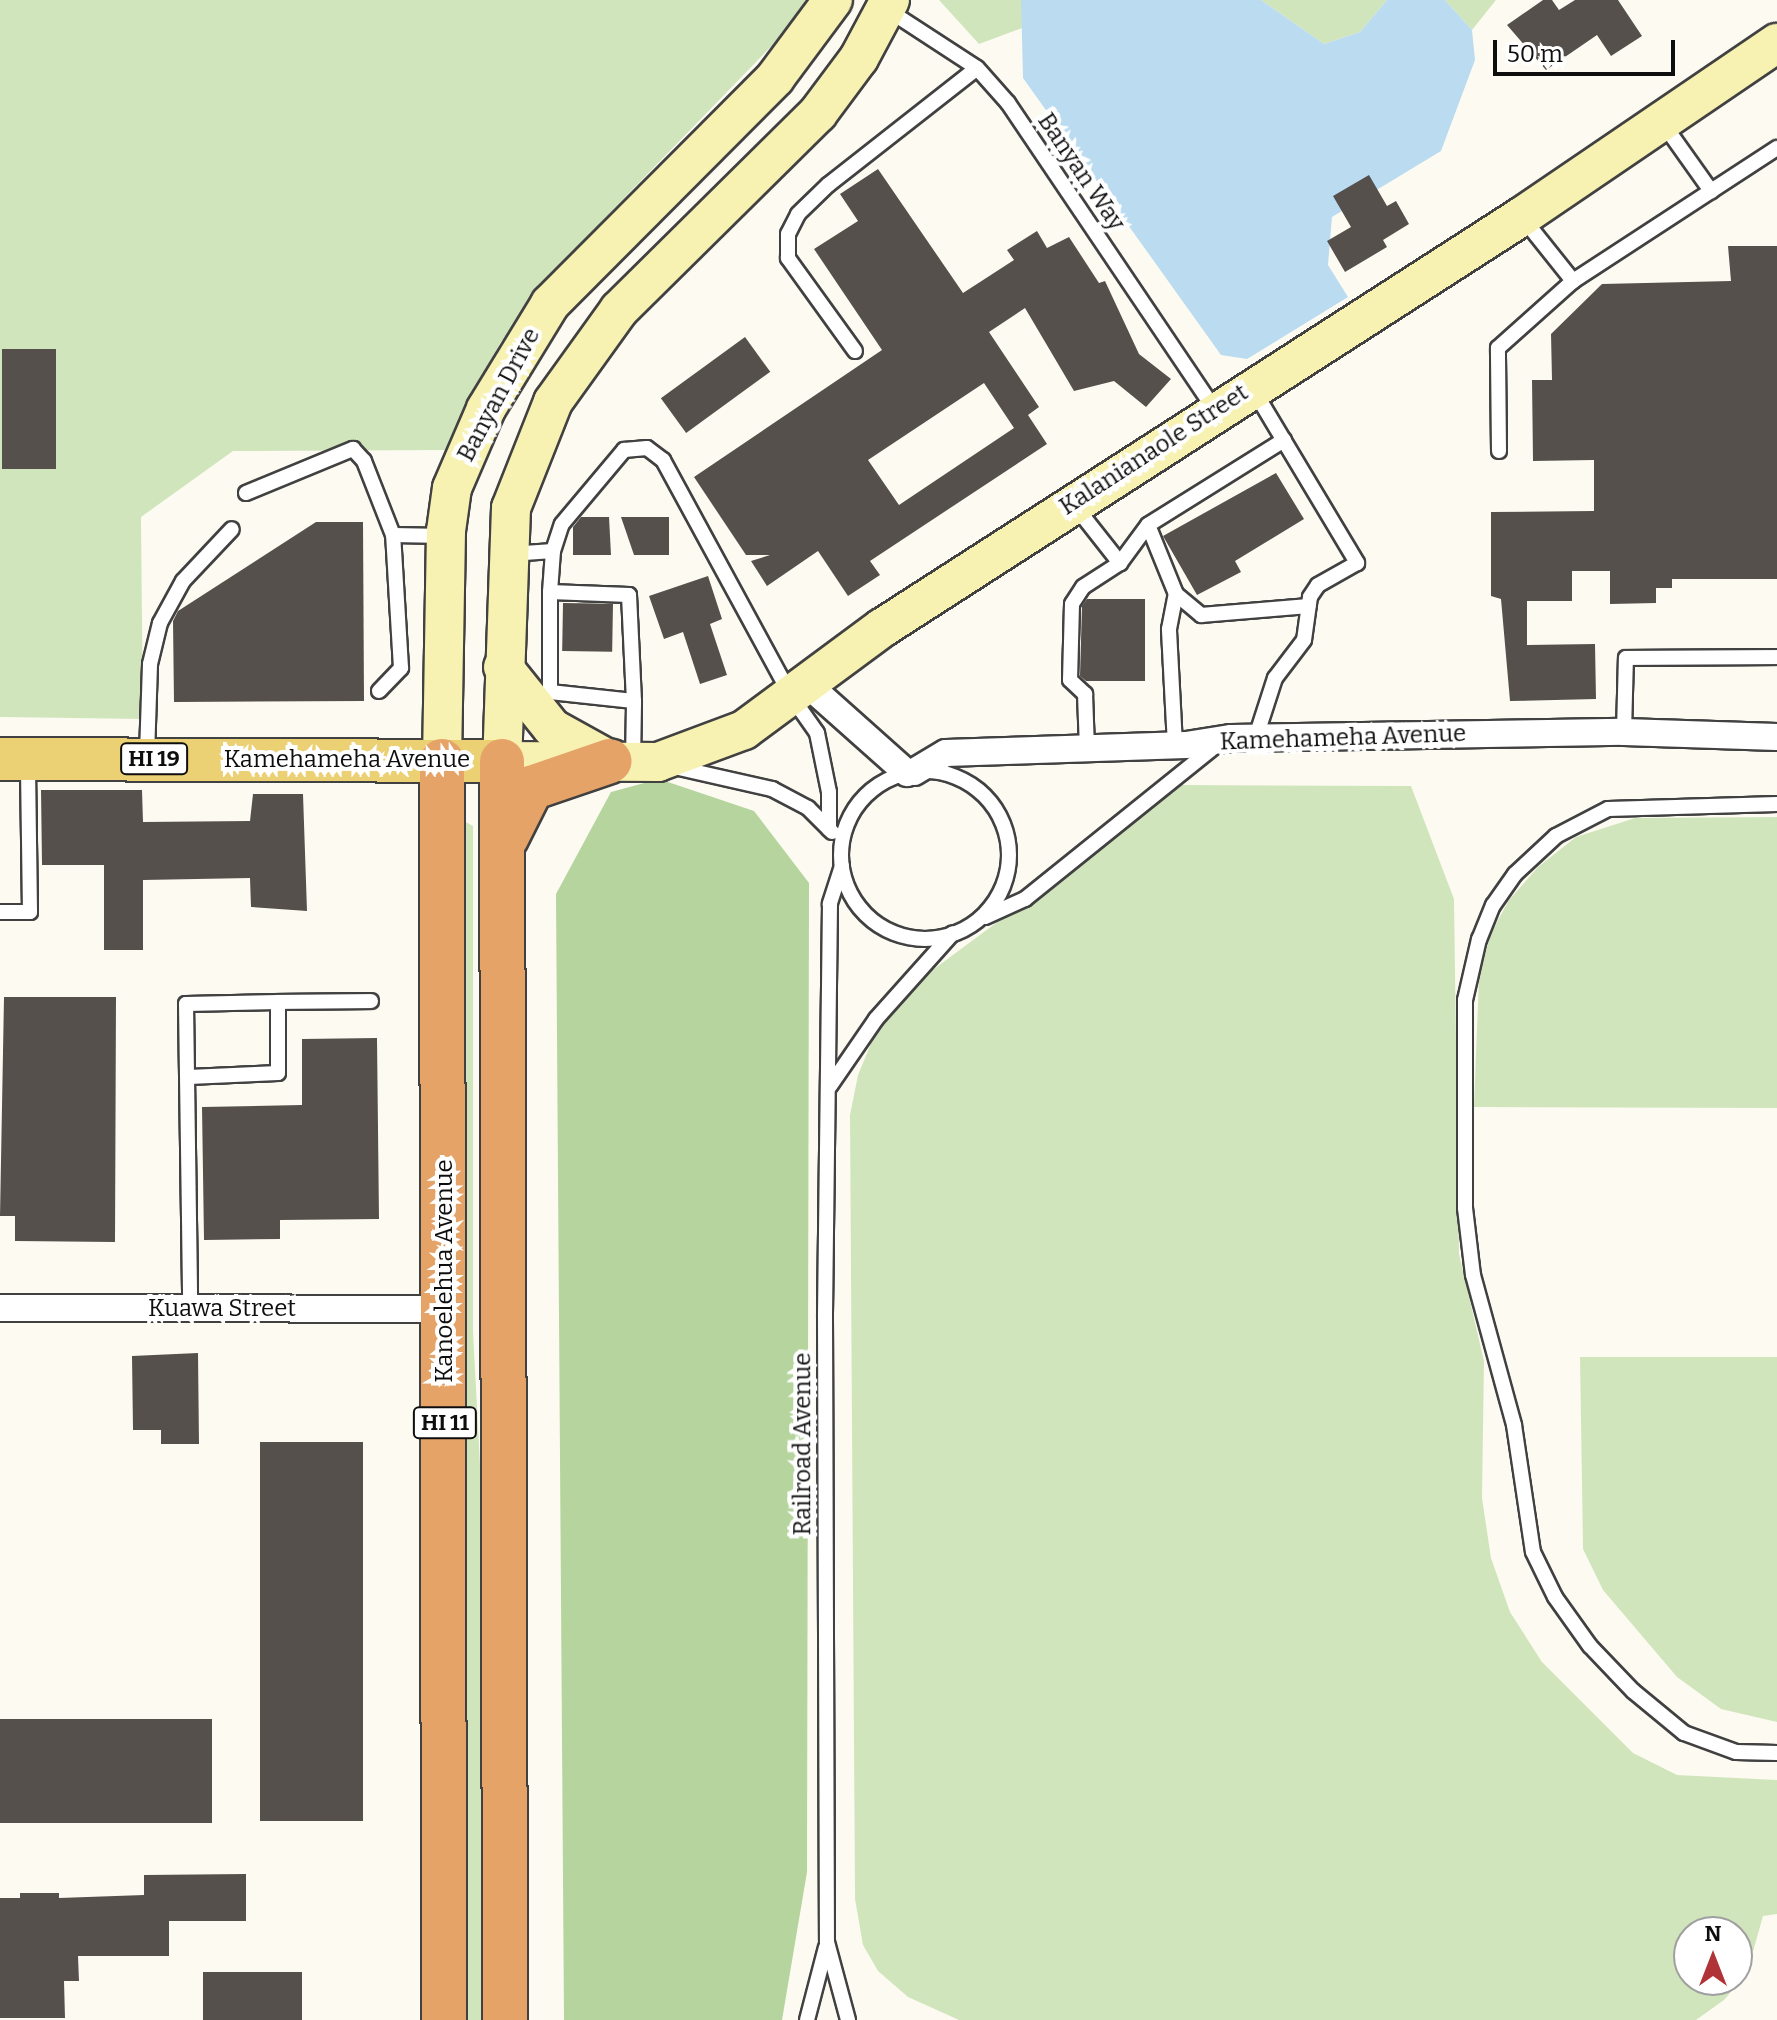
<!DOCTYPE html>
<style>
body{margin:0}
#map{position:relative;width:1777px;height:2020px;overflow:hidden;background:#fdfbf1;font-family:Bitter,serif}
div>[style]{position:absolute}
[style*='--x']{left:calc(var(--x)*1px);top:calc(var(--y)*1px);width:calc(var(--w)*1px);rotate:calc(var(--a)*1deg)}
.green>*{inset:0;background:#d1e5bd}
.forest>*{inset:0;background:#b5d49e}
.water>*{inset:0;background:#badbf0}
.building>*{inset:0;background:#56504c;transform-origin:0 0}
.roads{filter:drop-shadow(2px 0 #414141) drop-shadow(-2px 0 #414141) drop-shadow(0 2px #414141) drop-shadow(0 -2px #414141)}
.lane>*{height:14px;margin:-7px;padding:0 7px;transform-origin:7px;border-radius:7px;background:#fff}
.lane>.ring{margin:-7px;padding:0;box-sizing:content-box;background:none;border:14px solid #fff;border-radius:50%}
.street>*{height:26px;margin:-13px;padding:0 13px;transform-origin:13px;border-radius:13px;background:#fff}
.secondary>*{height:38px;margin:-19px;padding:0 19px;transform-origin:19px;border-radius:19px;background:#f7f1b2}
.primary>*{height:42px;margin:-21px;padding:0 21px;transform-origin:21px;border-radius:21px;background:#ebd074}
.highway>*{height:44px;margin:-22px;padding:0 22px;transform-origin:22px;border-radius:22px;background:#e6a367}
span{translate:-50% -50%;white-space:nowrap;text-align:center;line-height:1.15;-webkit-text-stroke:8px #fff;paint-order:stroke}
.shield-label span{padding:2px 6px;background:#fff;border:2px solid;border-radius:6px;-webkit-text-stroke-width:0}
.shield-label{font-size:22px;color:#0e0e0e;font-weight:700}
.street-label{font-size:24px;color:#0e0e0e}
.north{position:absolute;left:1673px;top:1916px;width:80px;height:80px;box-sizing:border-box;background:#fff;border:2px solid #9f9f9f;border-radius:50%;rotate:0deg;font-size:22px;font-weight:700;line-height:32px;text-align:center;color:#0e0e0e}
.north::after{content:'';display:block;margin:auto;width:28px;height:36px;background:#b03437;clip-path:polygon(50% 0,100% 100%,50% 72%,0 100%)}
.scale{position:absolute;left:1493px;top:40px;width:182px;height:36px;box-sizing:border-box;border:4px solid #0e0e0e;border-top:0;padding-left:10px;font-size:24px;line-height:28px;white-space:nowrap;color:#0e0e0e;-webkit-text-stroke:6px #fff;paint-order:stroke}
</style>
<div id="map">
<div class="green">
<i style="clip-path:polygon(0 0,816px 0,601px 222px,500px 343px,446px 450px,233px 451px,141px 517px,143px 719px,0 717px)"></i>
<i style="clip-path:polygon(939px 0,1034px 0,1033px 24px,979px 44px)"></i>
<i style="clip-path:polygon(1261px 0,1387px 0,1360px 32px,1324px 44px)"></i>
<i style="clip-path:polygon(1445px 0,1496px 0,1472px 30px)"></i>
<i style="clip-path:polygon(evenodd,1182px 785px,1411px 786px,1454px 899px,1459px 1254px,1484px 1361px,1482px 1498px,1491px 1558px,1510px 1612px,1542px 1662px,1633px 1753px,1677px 1775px,1777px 1780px,1777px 1914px,1763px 1916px,1747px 1973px,1724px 2000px,1696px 2020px,959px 2020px,908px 1997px,878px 1971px,863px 1945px,855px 1899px,850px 1115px,858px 1075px,875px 1034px,900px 1000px,934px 969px,1182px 785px,1689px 1932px,1737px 1932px,1737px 1980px,1689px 1980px,1689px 1932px)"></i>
<i style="clip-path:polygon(1777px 817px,1777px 1108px,1474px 1107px,1479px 977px,1491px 933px,1509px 900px,1538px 867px,1576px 837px,1635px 818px)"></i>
<i style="clip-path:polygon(464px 821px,473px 826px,473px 1331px,483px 1522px,483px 2020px,466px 2020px)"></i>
<i style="clip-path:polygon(1580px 1357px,1777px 1357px,1777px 1722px,1721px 1709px,1677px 1677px,1603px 1590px,1583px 1549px)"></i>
</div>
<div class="forest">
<i style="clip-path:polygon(659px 779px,754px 811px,809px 883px,807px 1872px,782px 2020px,564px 2020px,556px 894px,611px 792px)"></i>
</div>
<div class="water">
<i style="clip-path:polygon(1021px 0,1261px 0,1324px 44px,1360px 32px,1387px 0,1445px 0,1472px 30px,1475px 60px,1441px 151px,1332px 217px,1328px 265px,1348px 297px,1247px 359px,1221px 355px,1023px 78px)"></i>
</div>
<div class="building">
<i style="clip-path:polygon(1543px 0,1552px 0,1559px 10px,1575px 0,1618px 0,1642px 36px,1611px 56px,1597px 35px,1546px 70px,1507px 25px)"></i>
<i style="clip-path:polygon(evenodd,878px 169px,963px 293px,1014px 260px,1007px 250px,1037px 231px,1047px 248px,1069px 237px,1099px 283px,1105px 281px,1139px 354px,1171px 379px,1146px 407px,1114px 381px,1074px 391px,1025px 308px,989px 332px,1039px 407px,1028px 415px,1047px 444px,870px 561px,880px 575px,848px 596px,818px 551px,767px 586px,751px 561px,770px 555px,746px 555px,694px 477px,882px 350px,814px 249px,858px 221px,840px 194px,878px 169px,984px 383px,1014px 428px,899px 505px,868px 460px,984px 383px)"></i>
<i style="clip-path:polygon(1369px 175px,1387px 206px,1396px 201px,1409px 224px,1383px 240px,1387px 247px,1345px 272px,1327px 241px,1351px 227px,1333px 196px)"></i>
<i style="clip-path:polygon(1728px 246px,1777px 246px,1777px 579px,1672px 579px,1672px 588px,1656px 588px,1656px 603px,1610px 604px,1610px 571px,1572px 571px,1572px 601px,1527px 601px,1527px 645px,1595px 644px,1596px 699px,1510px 701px,1501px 599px,1491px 596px,1491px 512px,1594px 511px,1594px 460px,1533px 461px,1532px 380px,1552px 380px,1551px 334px,1602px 284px,1731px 281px)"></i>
<i style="left:745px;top:337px;width:43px;height:104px;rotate:54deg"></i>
<i style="left:56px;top:349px;width:120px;height:54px;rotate:90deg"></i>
<i style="clip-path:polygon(1276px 473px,1304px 519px,1235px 561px,1241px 572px,1197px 595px,1163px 536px)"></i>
<i style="clip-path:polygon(581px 517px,609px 517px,611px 555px,573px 555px,573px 527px)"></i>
<i style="clip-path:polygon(621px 517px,669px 517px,669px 555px,634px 555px)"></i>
<i style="clip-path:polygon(316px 522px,363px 522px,364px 701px,174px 702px,173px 621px,178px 611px)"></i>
<i style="clip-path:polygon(708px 576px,722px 619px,710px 624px,727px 675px,700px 684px,683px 632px,664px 639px,649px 596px)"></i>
<i style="clip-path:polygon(1087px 599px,1145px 599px,1145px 681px,1086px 681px,1080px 676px,1082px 606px)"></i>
<i style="left:563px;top:603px;width:50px;height:48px;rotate:1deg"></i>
<i style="clip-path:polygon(41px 790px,142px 790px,143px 822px,250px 821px,253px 794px,303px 794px,307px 911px,251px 907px,250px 878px,143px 880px,143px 950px,104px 950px,104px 865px,42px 865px)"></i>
<i style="clip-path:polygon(4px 997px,116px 997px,115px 1242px,15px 1241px,15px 1216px,0 1216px)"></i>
<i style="clip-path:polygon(377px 1038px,379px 1219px,280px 1220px,280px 1239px,204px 1240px,202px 1107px,302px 1105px,302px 1039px)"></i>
<i style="clip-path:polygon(198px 1353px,199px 1444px,161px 1444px,161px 1430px,133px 1430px,132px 1356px)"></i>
<i style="left:363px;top:1442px;width:379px;height:103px;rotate:90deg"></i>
<i style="left:212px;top:1719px;width:104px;height:212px;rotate:90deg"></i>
<i style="clip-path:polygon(246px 1874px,246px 1921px,169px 1921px,169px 1956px,78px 1956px,79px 1981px,64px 1981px,65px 2018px,0 2018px,0 1898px,20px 1898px,20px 1893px,59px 1893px,59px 1898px,144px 1895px,144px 1875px)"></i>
<i style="left:203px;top:1972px;width:99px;height:48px"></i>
</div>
<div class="roads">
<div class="lane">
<i style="--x:888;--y:10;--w:106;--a:33.1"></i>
<i style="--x:977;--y:68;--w:47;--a:48.5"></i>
<i style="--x:1008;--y:103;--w:370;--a:56"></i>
<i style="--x:1662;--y:122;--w:85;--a:54.6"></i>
<i style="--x:1522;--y:217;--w:82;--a:51.4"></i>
<i style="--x:855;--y:351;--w:115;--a:-125.8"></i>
<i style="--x:788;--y:258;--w:24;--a:-90"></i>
<i style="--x:788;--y:234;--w:22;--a:-63"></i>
<i style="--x:798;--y:214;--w:42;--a:-44"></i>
<i style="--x:828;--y:185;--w:189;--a:-38.1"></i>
<i style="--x:1253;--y:389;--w:203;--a:59.1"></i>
<i style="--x:1357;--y:563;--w:45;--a:150.6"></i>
<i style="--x:1318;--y:585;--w:14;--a:124"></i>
<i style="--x:1310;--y:597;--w:43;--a:97.9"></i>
<i style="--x:1304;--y:640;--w:48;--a:127.3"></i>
<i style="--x:1275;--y:678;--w:62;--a:107.9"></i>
<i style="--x:1284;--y:440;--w:160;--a:148"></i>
<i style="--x:1148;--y:525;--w:74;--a:67.9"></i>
<i style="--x:1176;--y:594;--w:33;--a:40"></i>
<i style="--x:1201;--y:615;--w:108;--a:-4.8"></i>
<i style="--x:1499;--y:451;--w:103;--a:-90.6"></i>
<i style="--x:1498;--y:348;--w:101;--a:-41.8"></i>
<i style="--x:1573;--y:281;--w:244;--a:-33.1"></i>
<i style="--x:246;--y:493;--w:116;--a:-22.4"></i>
<i style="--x:353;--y:449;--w:16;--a:47"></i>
<i style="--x:364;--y:461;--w:79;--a:68.6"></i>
<i style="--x:393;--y:535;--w:52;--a:1.1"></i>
<i style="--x:1075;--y:506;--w:73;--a:51.7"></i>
<i style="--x:1120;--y:563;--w:44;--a:147"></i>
<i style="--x:1083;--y:587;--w:20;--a:123"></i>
<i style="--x:1072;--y:604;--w:76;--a:91.5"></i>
<i style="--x:1070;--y:680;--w:21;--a:43"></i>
<i style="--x:1085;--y:694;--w:54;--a:87.9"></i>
<i style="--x:553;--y:551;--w:28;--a:-72"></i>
<i style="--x:562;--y:524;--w:97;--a:-50"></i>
<i style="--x:624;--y:450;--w:23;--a:-5"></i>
<i style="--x:647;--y:448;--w:20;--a:37"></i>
<i style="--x:663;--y:460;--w:268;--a:61.5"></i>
<i style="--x:791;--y:696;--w:45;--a:54.9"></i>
<i style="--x:817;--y:733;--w:60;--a:78.5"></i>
<i style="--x:829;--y:792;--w:37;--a:90"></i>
<i style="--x:510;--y:554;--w:43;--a:-4"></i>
<i style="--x:553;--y:551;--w:41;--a:94.2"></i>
<i style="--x:550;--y:592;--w:100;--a:90"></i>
<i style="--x:550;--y:692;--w:84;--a:6.1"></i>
<i style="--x:634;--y:701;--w:106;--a:-92.7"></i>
<i style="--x:629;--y:595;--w:79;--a:-177.8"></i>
<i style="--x:1120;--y:563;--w:47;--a:-53.6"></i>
<i style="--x:379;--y:691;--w:32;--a:-46"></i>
<i style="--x:401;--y:668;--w:133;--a:-93.4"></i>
<i style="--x:1624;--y:732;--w:74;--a:-88.5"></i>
<i style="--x:1626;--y:658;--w:151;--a:-0.4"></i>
<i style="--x:1175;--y:745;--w:116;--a:-93"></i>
<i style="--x:1169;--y:629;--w:36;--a:-79"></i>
<i style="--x:147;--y:755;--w:91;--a:-88.1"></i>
<i style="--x:150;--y:664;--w:42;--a:-76.3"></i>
<i style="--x:160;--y:623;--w:48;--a:-61.3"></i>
<i style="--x:183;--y:581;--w:71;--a:-46.7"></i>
<i style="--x:633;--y:761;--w:60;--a:-89"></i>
<i style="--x:670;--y:766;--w:105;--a:12.7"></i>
<i style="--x:772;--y:789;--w:41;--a:27.8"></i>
<i style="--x:808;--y:808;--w:34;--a:45"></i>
<i class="ring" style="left:841px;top:771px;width:154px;height:154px"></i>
<i style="--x:1777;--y:804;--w:169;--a:178.3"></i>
<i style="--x:1608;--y:809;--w:59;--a:152.6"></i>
<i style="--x:1556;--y:836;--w:56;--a:137.2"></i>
<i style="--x:1515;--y:874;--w:38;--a:125"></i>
<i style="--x:1493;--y:905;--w:37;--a:112"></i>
<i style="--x:1479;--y:939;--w:63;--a:102.9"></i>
<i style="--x:1465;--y:1000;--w:208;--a:90"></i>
<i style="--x:1465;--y:1208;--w:67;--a:83.2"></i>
<i style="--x:1473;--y:1275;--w:156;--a:74.7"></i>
<i style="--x:1514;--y:1425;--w:128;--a:81.5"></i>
<i style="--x:1533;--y:1552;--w:50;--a:63.9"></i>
<i style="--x:1555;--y:1597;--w:60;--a:54.5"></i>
<i style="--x:1590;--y:1646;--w:62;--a:46.3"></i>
<i style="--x:1633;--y:1691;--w:66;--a:39.5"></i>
<i style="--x:1684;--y:1733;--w:55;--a:20.1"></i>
<i style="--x:1736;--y:1752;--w:41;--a:1.4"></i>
<i style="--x:842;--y:866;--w:40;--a:108"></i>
<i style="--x:830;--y:904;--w:413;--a:90.7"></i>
<i style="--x:825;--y:1317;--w:625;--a:89.82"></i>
<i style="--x:827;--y:1942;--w:81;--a:74.9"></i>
<i style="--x:0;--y:912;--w:30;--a:0"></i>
<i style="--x:30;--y:912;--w:149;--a:-90.8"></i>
<i style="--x:985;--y:917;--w:44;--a:-24.2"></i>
<i style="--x:1025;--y:899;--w:243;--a:-38.8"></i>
<i style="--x:278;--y:1002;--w:93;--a:-0.6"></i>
<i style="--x:189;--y:1077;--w:89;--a:-2.6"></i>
<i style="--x:278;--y:1073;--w:71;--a:-90"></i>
<i style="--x:278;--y:1002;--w:92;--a:178.8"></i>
<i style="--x:186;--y:1004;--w:305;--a:89.2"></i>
<i style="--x:830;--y:1086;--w:81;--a:-55.5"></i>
<i style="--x:876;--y:1019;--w:115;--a:-48.2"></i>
<i style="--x:807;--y:2020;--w:75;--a:-75.4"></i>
</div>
<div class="street">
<i style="--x:807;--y:684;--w:134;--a:41.7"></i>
<i style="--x:914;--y:772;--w:37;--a:-31"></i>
<i style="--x:946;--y:753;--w:240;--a:-1.9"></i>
<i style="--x:1186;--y:745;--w:46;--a:-8.8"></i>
<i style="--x:1231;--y:738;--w:393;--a:-0.9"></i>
<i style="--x:1624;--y:732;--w:153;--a:1.9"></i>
<i style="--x:0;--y:1308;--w:445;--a:0.1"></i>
</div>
<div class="secondary">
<i style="--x:890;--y:0;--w:66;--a:118.1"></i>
<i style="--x:859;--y:58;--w:69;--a:126.7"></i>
<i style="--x:818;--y:113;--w:280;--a:135.3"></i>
<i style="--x:619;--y:310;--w:113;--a:125.7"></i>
<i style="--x:553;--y:402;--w:114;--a:111.6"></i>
<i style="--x:511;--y:508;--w:253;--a:92"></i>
<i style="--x:502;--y:761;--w:156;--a:0.4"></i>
<i style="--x:658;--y:762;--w:92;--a:-20.4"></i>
<i style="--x:744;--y:730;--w:172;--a:-36.5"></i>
<i style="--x:882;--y:628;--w:760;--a:-32.75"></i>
<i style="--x:1521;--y:217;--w:310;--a:-34.2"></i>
<i style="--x:503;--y:667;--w:78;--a:51.2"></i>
<i style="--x:552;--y:728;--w:64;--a:29"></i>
<i style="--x:442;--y:761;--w:230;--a:-89"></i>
<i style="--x:446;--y:531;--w:43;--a:-82.1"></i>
<i style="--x:452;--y:488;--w:86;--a:-66.7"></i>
<i style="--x:486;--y:409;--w:123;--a:-58.6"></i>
<i style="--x:550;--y:304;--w:319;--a:-45.1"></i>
<i style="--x:775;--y:78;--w:97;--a:-53.4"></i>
</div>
<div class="primary">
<i style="--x:0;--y:759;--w:502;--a:0.23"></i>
</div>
<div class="highway">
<i style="--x:442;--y:761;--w:1259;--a:89.91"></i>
<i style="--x:502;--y:761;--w:1259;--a:89.86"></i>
<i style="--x:506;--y:838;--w:56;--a:-63.4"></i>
<i style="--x:531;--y:788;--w:83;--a:-18.9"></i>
</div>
</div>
<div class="shield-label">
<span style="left:154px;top:759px">HI 19</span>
<span style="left:445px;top:1423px">HI 11</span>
</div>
<div class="street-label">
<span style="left:1081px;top:172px;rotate:56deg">Banyan Way</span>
<span style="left:499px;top:395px;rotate:-62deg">Banyan Drive</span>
<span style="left:1154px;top:450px;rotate:-33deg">Kalanianaole Street</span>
<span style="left:1343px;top:738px;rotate:-2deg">Kamehameha Avenue</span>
<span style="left:347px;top:760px">Kamehameha Avenue</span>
<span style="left:445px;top:1271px;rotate:-90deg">Kanoelehua Avenue</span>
<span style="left:222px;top:1309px">Kuawa Street</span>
<span style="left:803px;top:1444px;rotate:-90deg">Railroad Avenue</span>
</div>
<div class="north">N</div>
<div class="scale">50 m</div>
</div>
